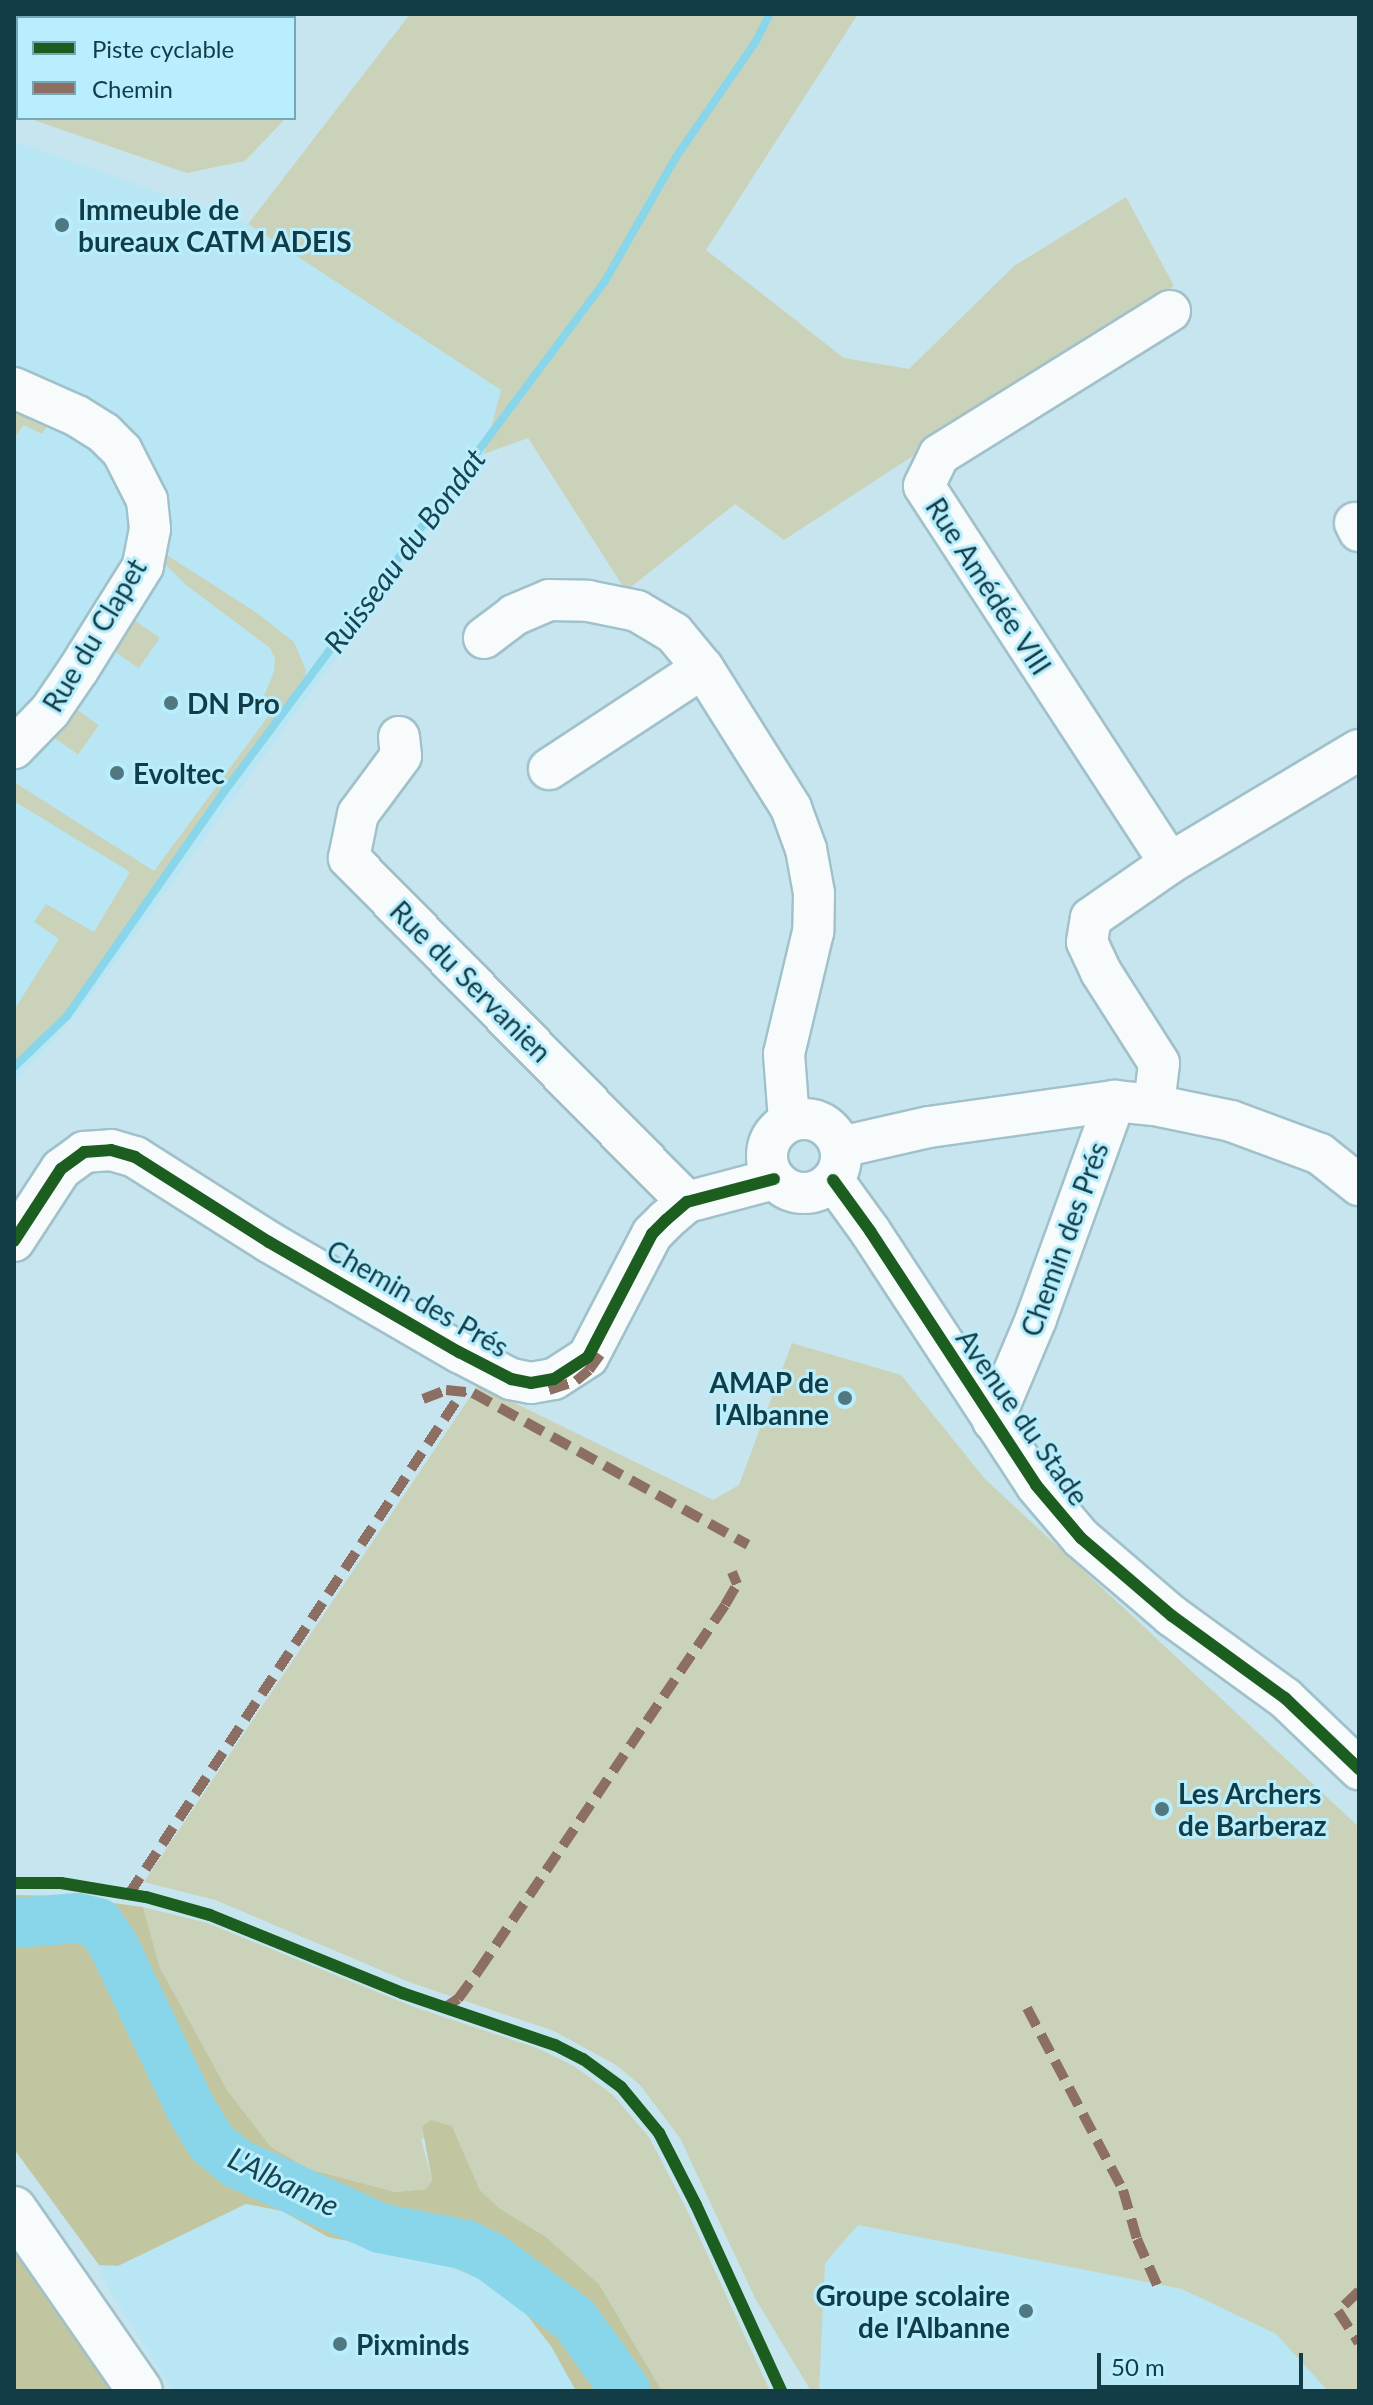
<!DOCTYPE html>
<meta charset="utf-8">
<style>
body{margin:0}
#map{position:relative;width:1373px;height:2405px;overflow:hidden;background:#c7e5ee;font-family:Lato,sans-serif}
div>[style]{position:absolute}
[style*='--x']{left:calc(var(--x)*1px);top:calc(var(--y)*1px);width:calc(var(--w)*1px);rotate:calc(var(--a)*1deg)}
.built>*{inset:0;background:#b8e6f4}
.green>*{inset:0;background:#cbd2ba;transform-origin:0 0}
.forest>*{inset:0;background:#c2c6a0}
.stream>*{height:8px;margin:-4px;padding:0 4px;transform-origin:4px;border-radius:4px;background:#89d6ea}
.river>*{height:50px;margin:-25px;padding:0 25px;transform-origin:25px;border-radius:25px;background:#89d6ea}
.roads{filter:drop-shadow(2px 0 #a1c1ca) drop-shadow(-2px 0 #a1c1ca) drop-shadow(0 2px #a1c1ca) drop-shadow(0 -2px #a1c1ca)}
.minor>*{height:40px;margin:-20px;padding:0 20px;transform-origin:20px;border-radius:20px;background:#f7fbfc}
.minor>.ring{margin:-20px;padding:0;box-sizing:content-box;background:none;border:40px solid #f7fbfc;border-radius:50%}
.major>*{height:44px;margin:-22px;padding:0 22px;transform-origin:22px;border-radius:22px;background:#f7fbfc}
.quiet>*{height:10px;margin-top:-5px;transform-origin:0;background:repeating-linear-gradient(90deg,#8d6e63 0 20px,transparent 0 30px)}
.cycleway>*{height:12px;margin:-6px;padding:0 6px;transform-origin:6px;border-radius:6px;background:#1b5e20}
.dots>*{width:22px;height:22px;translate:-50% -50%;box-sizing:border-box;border:4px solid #b8eefd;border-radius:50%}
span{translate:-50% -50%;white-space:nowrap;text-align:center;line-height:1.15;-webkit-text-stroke:6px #b8eefd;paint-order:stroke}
.poi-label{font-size:28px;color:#123c46;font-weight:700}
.left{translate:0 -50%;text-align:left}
.right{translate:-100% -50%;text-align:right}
.street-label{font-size:28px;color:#123c46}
.water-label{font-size:30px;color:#18444f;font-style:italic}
.frame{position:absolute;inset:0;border:16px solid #123c46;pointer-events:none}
.legend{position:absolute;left:16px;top:16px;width:280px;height:104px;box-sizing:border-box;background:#b8eefd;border:2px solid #76a7b4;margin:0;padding:10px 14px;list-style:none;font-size:24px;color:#123c46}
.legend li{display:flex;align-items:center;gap:16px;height:40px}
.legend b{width:40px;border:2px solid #76a7b4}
.scale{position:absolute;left:1097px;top:2353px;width:206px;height:36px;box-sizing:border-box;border:4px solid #123c46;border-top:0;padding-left:10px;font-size:24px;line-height:28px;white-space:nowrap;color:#123c46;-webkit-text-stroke:6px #b8eefd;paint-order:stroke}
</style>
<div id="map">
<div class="built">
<i style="clip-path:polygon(14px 141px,248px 224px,501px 390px,484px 454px,78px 1013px,14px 1082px)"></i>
<i style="clip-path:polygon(246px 2204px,282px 2211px,328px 2237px,427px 2257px,493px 2284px,522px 2311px,551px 2346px,576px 2391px,173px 2391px,107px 2286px,99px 2265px,118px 2266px)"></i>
<i style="clip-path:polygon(858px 2225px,1182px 2289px,1276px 2334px,1328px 2391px,819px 2391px,825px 2263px)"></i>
</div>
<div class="green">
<i style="clip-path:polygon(14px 14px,244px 14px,253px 18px,18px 18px,18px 115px,14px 113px)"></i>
<i style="clip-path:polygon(410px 14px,858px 14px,706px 250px,844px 358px,909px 369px,1014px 266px,1126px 197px,1174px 286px,784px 540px,735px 504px,626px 591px,528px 438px,484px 454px,501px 390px,248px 224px)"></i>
<i style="clip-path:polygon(28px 118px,286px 118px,245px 161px,187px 173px)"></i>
<i style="clip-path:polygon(14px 399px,53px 417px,65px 418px,93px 434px,106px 445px,112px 462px,95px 452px,100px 443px,53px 417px,42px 434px,23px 425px,14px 439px)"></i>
<i style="clip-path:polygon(159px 550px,257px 613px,294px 642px,306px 670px,303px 687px,67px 1016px,14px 1069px,14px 1010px,59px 939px,34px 922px,46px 904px,94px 932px,130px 872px,14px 801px,14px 782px,154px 871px,275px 707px,263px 698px,274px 672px,275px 659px,270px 648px,186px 585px,157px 556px)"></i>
<i style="left:127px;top:615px;width:40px;height:37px;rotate:35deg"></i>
<i style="left:66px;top:702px;width:40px;height:36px;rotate:35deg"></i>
<i style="clip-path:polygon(792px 1343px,901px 1375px,985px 1479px,1359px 1827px,1359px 2391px,1328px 2391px,1276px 2334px,1182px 2289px,858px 2225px,825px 2263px,819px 2391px,811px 2391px,755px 2298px,680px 2138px,640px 2085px,616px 2065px,554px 2031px,409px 1982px,215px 1900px,144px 1882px,478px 1385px,713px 1500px,739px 1485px)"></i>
<i style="clip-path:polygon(143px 1907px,207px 1923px,414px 2007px,537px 2048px,574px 2066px,613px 2095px,649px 2137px,686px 2208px,770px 2391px,662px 2391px,599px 2284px,546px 2237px,499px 2208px,480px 2190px,452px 2126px,421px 2139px,432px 2180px,426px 2189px,395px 2192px,309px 2169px,271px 2147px,227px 2090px,186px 2021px,160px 1968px)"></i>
</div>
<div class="forest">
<i style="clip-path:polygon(14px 1895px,63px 1896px,143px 1907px,160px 1968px,227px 2090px,271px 2147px,309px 2169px,395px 2192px,426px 2189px,432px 2180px,422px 2126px,431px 2120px,452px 2126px,480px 2190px,499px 2208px,546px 2237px,599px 2284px,662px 2391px,576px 2391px,551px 2346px,526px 2314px,493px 2284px,427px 2257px,328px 2237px,282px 2211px,246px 2204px,118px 2266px,99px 2265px,14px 2149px)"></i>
<i style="clip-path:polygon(14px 2246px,118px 2391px,14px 2391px)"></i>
</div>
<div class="stream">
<i style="--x:14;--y:1067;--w:74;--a:-43.9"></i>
<i style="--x:67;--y:1016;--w:269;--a:-55"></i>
<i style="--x:221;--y:796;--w:642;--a:-53.29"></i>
<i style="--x:605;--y:281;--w:143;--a:-60.2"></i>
<i style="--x:676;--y:157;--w:141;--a:-55.4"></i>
<i style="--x:756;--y:41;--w:30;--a:-63"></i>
</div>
<div class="river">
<i style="--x:14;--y:1923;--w:64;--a:-4.5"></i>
<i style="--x:78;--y:1918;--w:21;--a:14"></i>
<i style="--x:98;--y:1923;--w:28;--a:55"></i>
<i style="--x:114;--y:1946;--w:178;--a:64.7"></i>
<i style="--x:190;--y:2107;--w:41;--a:59"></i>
<i style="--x:211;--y:2142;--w:33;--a:40"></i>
<i style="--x:236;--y:2163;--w:158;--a:24.3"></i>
<i style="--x:380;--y:2228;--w:88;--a:11.2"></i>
<i style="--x:466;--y:2245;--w:28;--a:26"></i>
<i style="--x:491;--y:2257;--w:105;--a:36.9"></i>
<i style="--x:575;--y:2320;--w:87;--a:54.3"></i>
</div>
<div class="roads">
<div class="minor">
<i style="--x:1170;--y:311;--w:272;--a:148.1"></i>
<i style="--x:939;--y:455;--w:34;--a:116"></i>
<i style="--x:924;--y:486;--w:450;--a:56.9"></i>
<i style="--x:14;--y:388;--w:69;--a:24"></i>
<i style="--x:77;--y:416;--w:32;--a:32"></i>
<i style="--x:104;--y:433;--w:25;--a:45"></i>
<i style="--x:122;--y:451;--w:55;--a:63"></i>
<i style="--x:147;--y:500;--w:29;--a:84"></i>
<i style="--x:150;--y:529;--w:38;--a:101"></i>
<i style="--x:143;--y:566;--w:123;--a:122"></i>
<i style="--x:78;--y:670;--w:50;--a:124.3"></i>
<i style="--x:50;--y:711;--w:52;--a:134.2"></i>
<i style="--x:1355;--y:523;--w:9;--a:63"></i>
<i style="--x:484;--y:638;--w:38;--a:-37"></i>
<i style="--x:514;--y:615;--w:38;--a:-23"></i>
<i style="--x:549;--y:600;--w:39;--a:1"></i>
<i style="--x:588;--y:601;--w:50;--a:11.5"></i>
<i style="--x:637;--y:611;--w:43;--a:30.7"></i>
<i style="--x:674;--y:633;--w:45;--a:50.4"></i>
<i style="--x:703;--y:668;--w:165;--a:57.8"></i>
<i style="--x:791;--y:808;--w:44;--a:69.9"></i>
<i style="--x:806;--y:849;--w:45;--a:79.7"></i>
<i style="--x:814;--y:893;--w:39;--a:91"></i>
<i style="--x:813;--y:932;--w:125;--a:103.4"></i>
<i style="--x:784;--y:1054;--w:67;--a:85.7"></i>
<i style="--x:399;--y:737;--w:19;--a:84"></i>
<i style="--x:401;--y:756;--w:72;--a:126.6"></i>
<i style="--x:358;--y:814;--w:45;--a:101.6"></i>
<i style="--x:349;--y:858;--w:482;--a:45.5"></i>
<i style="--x:549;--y:769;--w:184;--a:-33.3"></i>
<i style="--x:1154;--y:1105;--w:42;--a:-83.2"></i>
<i style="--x:1159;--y:1063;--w:108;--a:-122.5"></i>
<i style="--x:1101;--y:972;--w:33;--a:-115"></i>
<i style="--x:1087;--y:942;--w:24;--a:-81"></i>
<i style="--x:1091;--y:918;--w:96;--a:-34.8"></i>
<i style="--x:1170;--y:863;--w:220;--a:-30.9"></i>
<i class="ring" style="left:767px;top:1119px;width:34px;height:34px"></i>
<i style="--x:841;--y:1147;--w:90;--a:-12.8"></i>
<i style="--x:929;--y:1127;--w:188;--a:-8"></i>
<i style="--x:1115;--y:1101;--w:39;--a:6"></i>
<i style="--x:1154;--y:1105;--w:79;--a:11.7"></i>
<i style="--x:1231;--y:1121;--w:95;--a:20.3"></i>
<i style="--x:1320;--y:1154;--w:50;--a:38.5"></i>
<i style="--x:833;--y:1180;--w:63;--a:54"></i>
<i style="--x:870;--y:1231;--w:303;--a:56.8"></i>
<i style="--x:1036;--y:1485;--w:70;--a:49.7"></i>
<i style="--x:1081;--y:1538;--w:120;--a:40.6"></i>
<i style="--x:1172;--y:1616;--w:140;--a:36"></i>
<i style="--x:1285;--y:1698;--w:103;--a:43.8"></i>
<i style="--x:14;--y:1241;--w:86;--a:-56.9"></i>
<i style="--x:61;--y:1169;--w:29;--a:-36"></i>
<i style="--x:84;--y:1152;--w:27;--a:-4"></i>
<i style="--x:111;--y:1150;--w:25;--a:16"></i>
<i style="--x:135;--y:1157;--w:159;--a:32.4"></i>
<i style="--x:269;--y:1242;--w:220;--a:30.1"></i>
<i style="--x:459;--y:1352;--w:59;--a:27.4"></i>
<i style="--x:511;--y:1379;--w:20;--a:11"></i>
<i style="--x:531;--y:1383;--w:23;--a:-10"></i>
<i style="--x:554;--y:1379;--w:40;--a:-32.9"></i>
<i style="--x:588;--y:1357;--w:139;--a:-62.5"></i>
<i style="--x:652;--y:1234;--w:20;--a:-45"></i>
<i style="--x:666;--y:1220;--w:28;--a:-41"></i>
<i style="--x:687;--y:1202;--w:90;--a:-14.8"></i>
<i style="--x:993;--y:1421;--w:111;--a:-67.1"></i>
<i style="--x:1036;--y:1319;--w:232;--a:-70.1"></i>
</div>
<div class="major">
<i style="--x:14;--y:2209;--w:221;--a:55.3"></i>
</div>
</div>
<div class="quiet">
<i style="--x:549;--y:1390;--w:28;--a:-18"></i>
<i style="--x:576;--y:1381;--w:17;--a:-40"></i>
<i style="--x:589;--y:1370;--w:19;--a:-54"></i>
<i style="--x:423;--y:1399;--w:25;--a:-21"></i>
<i style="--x:446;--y:1390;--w:27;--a:6"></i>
<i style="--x:473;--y:1393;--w:314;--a:28.9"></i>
<i style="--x:129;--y:1894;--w:604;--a:-56.42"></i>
<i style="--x:444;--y:2008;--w:17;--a:-33"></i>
<i style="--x:458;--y:1999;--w:36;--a:-54"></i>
<i style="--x:479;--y:1970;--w:440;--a:-56"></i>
<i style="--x:725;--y:1605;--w:24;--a:-60"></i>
<i style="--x:737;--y:1584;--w:13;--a:-113"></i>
<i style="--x:1027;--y:2008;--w:206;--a:62.2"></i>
<i style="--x:1123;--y:2190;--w:51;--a:74.1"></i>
<i style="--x:1137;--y:2239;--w:58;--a:66.5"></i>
<i style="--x:1359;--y:2291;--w:29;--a:136"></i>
<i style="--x:1338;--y:2311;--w:38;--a:57"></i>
</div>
<div class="cycleway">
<i style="--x:833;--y:1180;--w:63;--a:54"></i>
<i style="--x:870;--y:1231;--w:303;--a:56.8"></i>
<i style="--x:1036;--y:1485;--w:70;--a:49.7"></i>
<i style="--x:1081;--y:1538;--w:120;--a:40.6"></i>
<i style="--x:1172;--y:1616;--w:140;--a:36"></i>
<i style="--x:1285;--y:1698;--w:103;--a:43.8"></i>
<i style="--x:14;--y:1241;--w:86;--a:-56.9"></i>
<i style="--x:61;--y:1169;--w:29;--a:-36"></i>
<i style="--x:84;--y:1152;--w:27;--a:-4"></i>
<i style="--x:111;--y:1150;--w:25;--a:16"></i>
<i style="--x:135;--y:1157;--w:159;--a:32.4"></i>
<i style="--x:269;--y:1242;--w:220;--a:30.1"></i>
<i style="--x:459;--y:1352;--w:59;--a:27.4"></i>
<i style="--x:511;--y:1379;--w:20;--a:11"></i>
<i style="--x:531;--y:1383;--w:23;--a:-10"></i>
<i style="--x:554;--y:1379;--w:40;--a:-32.9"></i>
<i style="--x:588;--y:1357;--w:139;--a:-62.5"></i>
<i style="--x:652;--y:1234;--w:20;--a:-45"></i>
<i style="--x:666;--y:1220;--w:28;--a:-41"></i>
<i style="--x:687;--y:1202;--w:90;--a:-14.8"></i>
<i style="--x:14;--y:1883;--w:47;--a:0"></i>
<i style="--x:61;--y:1883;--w:86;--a:9.4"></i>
<i style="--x:146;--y:1897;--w:66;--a:15.7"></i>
<i style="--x:210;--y:1915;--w:207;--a:22.1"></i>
<i style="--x:402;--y:1993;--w:162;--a:18.8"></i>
<i style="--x:555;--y:2045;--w:31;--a:27"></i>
<i style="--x:583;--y:2059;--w:47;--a:36.4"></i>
<i style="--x:621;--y:2087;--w:60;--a:50.4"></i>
<i style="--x:659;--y:2133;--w:81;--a:62.8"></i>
<i style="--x:696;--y:2205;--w:205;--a:65.4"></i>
</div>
<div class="dots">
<i style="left:62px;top:225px;background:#517781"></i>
<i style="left:171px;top:703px;background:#517781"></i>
<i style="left:117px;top:773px;background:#517781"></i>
<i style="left:845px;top:1398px;background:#517781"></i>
<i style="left:1162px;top:1809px;background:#517781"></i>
<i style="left:1026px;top:2311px;background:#517781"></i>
<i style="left:340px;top:2344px;background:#517781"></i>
</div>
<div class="poi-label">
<span class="left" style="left:78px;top:225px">Immeuble de<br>bureaux CATM ADEIS</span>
<span class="left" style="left:187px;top:703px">DN Pro</span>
<span class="left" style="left:133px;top:773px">Evoltec</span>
<span class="right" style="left:829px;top:1398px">AMAP de<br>l'Albanne</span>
<span class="left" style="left:1178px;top:1809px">Les Archers<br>de Barberaz</span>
<span class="right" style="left:1010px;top:2311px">Groupe scolaire<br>de l'Albanne</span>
<span class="left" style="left:356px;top:2344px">Pixminds</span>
</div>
<div class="street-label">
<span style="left:989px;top:586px;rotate:57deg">Rue Amédée VIII</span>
<span style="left:94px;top:635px;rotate:-59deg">Rue du Clapet</span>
<span style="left:471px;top:981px;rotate:45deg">Rue du Servanien</span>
<span style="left:1064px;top:1239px;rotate:-70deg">Chemin des Prés</span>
<span style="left:418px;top:1298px;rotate:30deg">Chemin des Prés</span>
<span style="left:1023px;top:1417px;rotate:55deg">Avenue du Stade</span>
</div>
<div class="water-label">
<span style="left:404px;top:550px;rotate:-53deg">Ruisseau du Bondat</span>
<span style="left:284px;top:2181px;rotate:26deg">L'Albanne</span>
</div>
<div class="frame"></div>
<ul class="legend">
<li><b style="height:10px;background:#1b5e20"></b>Piste cyclable</li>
<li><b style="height:10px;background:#8d6e63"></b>Chemin</li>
</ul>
<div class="scale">50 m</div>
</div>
